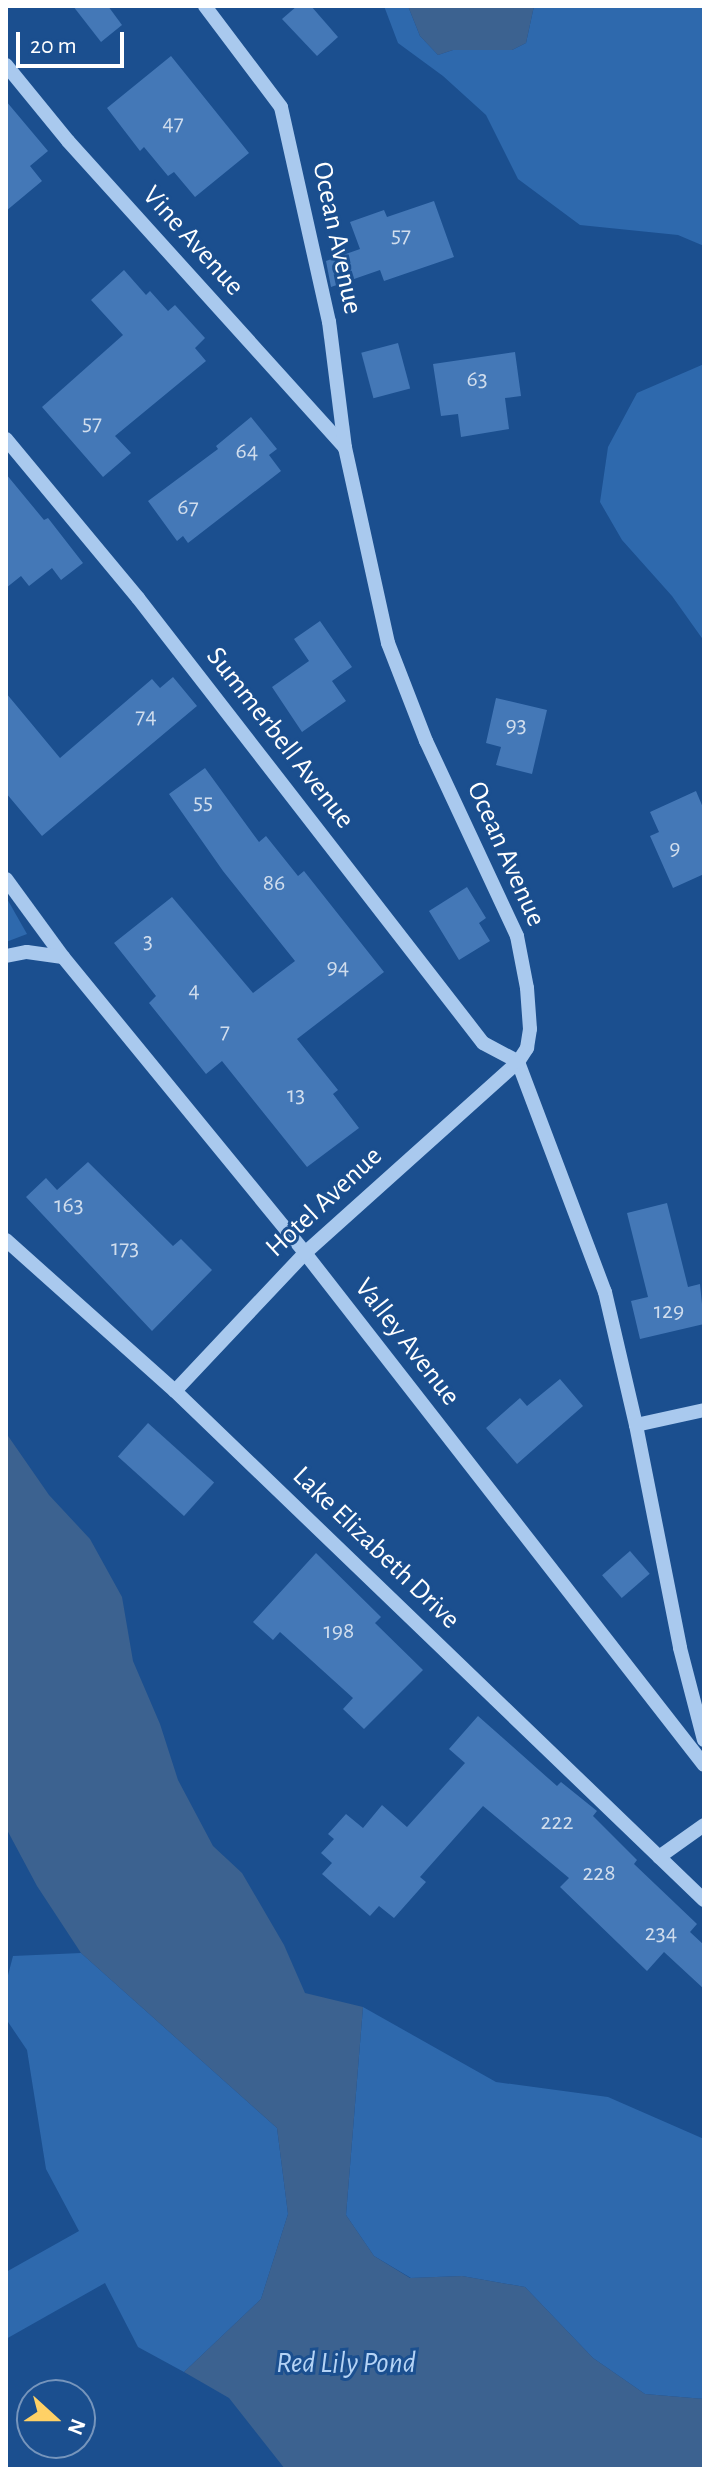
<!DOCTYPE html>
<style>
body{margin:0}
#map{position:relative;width:710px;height:2475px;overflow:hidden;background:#1b4f8f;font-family:"Alegreya Sans",sans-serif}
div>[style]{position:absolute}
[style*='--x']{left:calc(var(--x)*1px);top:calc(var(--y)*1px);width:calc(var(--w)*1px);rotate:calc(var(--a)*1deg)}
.green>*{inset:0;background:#2e69ad}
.water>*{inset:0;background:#3c6290}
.building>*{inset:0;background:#4478b7;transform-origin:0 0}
.minor>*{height:14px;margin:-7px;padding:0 7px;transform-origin:7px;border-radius:7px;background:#a9c9ee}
span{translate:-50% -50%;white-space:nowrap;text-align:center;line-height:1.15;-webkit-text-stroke:6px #1b4f8f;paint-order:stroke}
.number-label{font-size:24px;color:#d0dded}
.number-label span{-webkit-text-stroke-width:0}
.street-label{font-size:28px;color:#fff}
.water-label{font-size:30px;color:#b5d3f5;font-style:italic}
.frame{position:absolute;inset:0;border:8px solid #fff;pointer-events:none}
.north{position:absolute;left:16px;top:2379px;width:80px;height:80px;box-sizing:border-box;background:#1b4f8f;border:2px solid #7695bc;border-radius:50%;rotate:111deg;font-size:22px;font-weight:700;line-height:32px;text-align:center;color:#fff}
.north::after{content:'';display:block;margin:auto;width:28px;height:36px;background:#ffd166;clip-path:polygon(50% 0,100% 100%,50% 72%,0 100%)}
.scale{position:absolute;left:16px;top:32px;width:108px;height:36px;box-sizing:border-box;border:4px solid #fff;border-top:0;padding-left:10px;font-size:24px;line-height:28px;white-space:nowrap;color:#fff;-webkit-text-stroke:6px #1b4f8f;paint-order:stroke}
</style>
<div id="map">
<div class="green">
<i style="clip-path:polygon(384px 6px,408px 6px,420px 36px,438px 55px,453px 50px,512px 50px,526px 43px,534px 6px,704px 6px,704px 246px,678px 235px,580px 225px,518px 179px,486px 115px,443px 76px,398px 43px)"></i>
<i style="clip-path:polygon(704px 364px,704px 641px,672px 596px,622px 540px,600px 502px,608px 447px,637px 393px)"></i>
<i style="clip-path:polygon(6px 897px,27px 934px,6px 942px)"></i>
<i style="clip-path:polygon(81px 1953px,277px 2128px,288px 2214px,261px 2299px,184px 2372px,138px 2347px,105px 2283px,6px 2339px,6px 2272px,79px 2231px,46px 2169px,27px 2050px,6px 2019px,6px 1983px,13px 1956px)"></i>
<i style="clip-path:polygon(363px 2007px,496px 2082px,608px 2097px,704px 2139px,704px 2399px,645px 2394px,593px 2358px,525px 2287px,462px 2276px,411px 2278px,374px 2256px,346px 2215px)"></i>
</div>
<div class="water">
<i style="clip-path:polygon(408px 6px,534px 6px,526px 43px,512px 50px,453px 50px,438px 55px,420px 36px)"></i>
<i style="clip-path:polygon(6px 1433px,49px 1495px,90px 1539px,122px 1597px,133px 1661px,160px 1724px,178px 1780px,213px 1846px,242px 1873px,284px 1945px,305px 1993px,363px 2007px,346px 2215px,374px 2256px,410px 2278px,462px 2276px,525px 2287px,593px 2358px,645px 2394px,704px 2399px,704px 2469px,285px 2469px,229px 2398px,184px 2372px,261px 2299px,288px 2214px,277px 2128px,81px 1953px,37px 1886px,6px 1828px)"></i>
</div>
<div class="building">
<i style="clip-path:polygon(73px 6px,108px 6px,122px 25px,101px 42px)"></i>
<i style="clip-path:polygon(297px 6px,311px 6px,338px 37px,317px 56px,282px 19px)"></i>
<i style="clip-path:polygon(171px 56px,249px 153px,195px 197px,174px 172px,168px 176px,144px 147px,140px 151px,107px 108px)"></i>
<i style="clip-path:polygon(6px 101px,48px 151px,30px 166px,42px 181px,6px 211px)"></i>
<i style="clip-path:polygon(434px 201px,454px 257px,384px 281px,380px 270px,331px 287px,326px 261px,360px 249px,350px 222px,384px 210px,387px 217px)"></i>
<i style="clip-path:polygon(124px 270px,146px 295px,150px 291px,168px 311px,175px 305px,205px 338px,195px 348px,206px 361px,115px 436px,131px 453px,103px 477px,42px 407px,123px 335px,91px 300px)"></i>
<i style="left:398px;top:343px;width:47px;height:38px;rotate:75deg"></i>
<i style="clip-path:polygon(515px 352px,521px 396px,505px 398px,509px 429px,461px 437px,458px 414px,441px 416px,433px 364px)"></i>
<i style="clip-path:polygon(251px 417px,277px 449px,269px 455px,281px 471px,188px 543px,183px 536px,177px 541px,148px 501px,218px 449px,216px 446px)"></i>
<i style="clip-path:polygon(6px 474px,44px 520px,48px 518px,83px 563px,61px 580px,52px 568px,29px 586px,21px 576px,6px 588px)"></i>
<i style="clip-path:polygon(320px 621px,352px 667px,332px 681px,346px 701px,302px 732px,272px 687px,309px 661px,294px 639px)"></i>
<i style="clip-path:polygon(173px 677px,197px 706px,42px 836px,6px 793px,6px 693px,60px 758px,152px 679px,160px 688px)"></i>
<i style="clip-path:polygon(496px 698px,547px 710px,532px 774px,496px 765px,501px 747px,486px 743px)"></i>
<i style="clip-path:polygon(205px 768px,259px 842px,266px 836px,298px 876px,304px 871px,384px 972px,297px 1039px,338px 1090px,333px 1094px,359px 1128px,307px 1167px,222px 1061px,206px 1074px,149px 1003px,156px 996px,114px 943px,172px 897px,253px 993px,295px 961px,223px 871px,169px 794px)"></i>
<i style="clip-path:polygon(696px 791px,704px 810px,704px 874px,673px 888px,650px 836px,659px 832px,650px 812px)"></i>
<i style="clip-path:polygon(467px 887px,486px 918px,479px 923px,490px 941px,459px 960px,429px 911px)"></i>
<i style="clip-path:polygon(88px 1162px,173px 1246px,181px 1239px,212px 1270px,152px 1331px,26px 1197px,46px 1178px,57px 1190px)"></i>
<i style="clip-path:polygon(667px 1203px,688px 1287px,700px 1284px,704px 1324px,640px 1339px,631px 1301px,648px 1297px,627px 1213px)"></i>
<i style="clip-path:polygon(560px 1379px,583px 1406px,517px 1464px,486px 1428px,520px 1398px,527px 1406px)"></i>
<i style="left:148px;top:1423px;width:89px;height:45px;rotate:42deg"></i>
<i style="left:630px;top:1551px;width:30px;height:37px;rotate:49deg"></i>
<i style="clip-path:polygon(316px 1553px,381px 1617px,375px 1623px,423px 1670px,364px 1729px,343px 1709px,353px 1698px,280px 1632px,273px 1640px,253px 1622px)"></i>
<i style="clip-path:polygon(478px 1716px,557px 1786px,561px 1782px,597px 1811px,593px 1816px,637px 1860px,634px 1864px,697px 1924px,690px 1932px,704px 1945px,704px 1989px,664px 1952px,647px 1971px,560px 1887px,569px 1878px,483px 1806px,420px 1877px,426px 1882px,394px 1918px,379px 1906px,370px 1916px,322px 1874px,332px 1863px,321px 1853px,334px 1839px,328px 1834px,346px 1814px,363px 1828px,382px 1805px,407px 1827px,465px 1763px,449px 1749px)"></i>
</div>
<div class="minor">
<i style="--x:6;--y:65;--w:98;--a:50.8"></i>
<i style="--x:68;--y:141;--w:413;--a:47.9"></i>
<i style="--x:6;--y:439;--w:207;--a:50.3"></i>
<i style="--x:138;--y:598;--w:563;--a:52.21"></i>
<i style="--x:483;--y:1043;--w:40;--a:28"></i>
<i style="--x:6;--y:879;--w:97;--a:53.8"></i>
<i style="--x:63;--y:957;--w:382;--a:50.7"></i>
<i style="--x:305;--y:1253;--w:649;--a:52.07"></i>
<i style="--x:6;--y:956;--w:21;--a:-11"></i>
<i style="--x:27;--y:952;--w:36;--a:8"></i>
<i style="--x:518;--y:1062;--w:246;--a:69.3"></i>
<i style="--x:605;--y:1292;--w:137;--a:76.9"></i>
<i style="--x:636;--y:1425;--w:227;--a:78.8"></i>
<i style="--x:680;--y:1648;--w:95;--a:75.4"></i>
<i style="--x:6;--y:1240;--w:227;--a:41.8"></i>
<i style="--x:175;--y:1391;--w:734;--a:43.9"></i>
<i style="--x:175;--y:1391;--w:190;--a:-46.7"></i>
<i style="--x:305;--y:1253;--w:286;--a:-41.9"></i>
<i style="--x:518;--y:1062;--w:17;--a:-57"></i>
<i style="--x:527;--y:1048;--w:19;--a:-81"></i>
<i style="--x:530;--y:1029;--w:41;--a:-94.2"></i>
<i style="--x:527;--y:988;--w:53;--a:-100.9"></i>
<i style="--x:517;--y:936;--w:215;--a:-115"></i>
<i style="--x:426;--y:741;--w:105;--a:-111.2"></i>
<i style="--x:388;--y:643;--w:200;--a:-102.4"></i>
<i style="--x:345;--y:448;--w:127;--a:-97.2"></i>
<i style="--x:329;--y:322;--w:220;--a:-102.6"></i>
<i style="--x:281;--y:107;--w:126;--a:-127"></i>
<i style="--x:636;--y:1425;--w:70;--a:-12.4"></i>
<i style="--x:659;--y:1857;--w:55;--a:-35.4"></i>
</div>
<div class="number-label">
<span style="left:173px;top:124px">47</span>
<span style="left:401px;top:236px">57</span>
<span style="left:477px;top:380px">63</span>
<span style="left:92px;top:424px">57</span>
<span style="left:247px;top:452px">64</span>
<span style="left:188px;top:508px">67</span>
<span style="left:146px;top:717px">74</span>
<span style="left:516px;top:726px">93</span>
<span style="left:203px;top:803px">55</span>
<span style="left:675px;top:849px">9</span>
<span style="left:274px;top:884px">86</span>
<span style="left:148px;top:942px">3</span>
<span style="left:338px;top:968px">94</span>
<span style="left:194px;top:991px">4</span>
<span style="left:225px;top:1032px">7</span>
<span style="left:296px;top:1096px">13</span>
<span style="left:69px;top:1206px">163</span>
<span style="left:125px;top:1249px">173</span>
<span style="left:669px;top:1312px">129</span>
<span style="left:339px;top:1632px">198</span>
<span style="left:557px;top:1823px">222</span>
<span style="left:599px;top:1874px">228</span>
<span style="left:661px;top:1934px">234</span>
</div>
<div class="street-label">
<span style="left:337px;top:238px;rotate:78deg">Ocean Avenue</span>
<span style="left:193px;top:241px;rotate:48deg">Vine Avenue</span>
<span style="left:280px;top:738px;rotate:52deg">Summerbell Avenue</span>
<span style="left:506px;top:854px;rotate:66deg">Ocean Avenue</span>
<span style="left:324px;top:1202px;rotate:-43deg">Hotel Avenue</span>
<span style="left:407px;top:1342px;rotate:52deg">Valley Avenue</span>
<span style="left:376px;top:1548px;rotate:44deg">Lake Elizabeth Drive</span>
</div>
<div class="water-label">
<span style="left:346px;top:2363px">Red Lily Pond</span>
</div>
<div class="frame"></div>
<div class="north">N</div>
<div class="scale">20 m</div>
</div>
